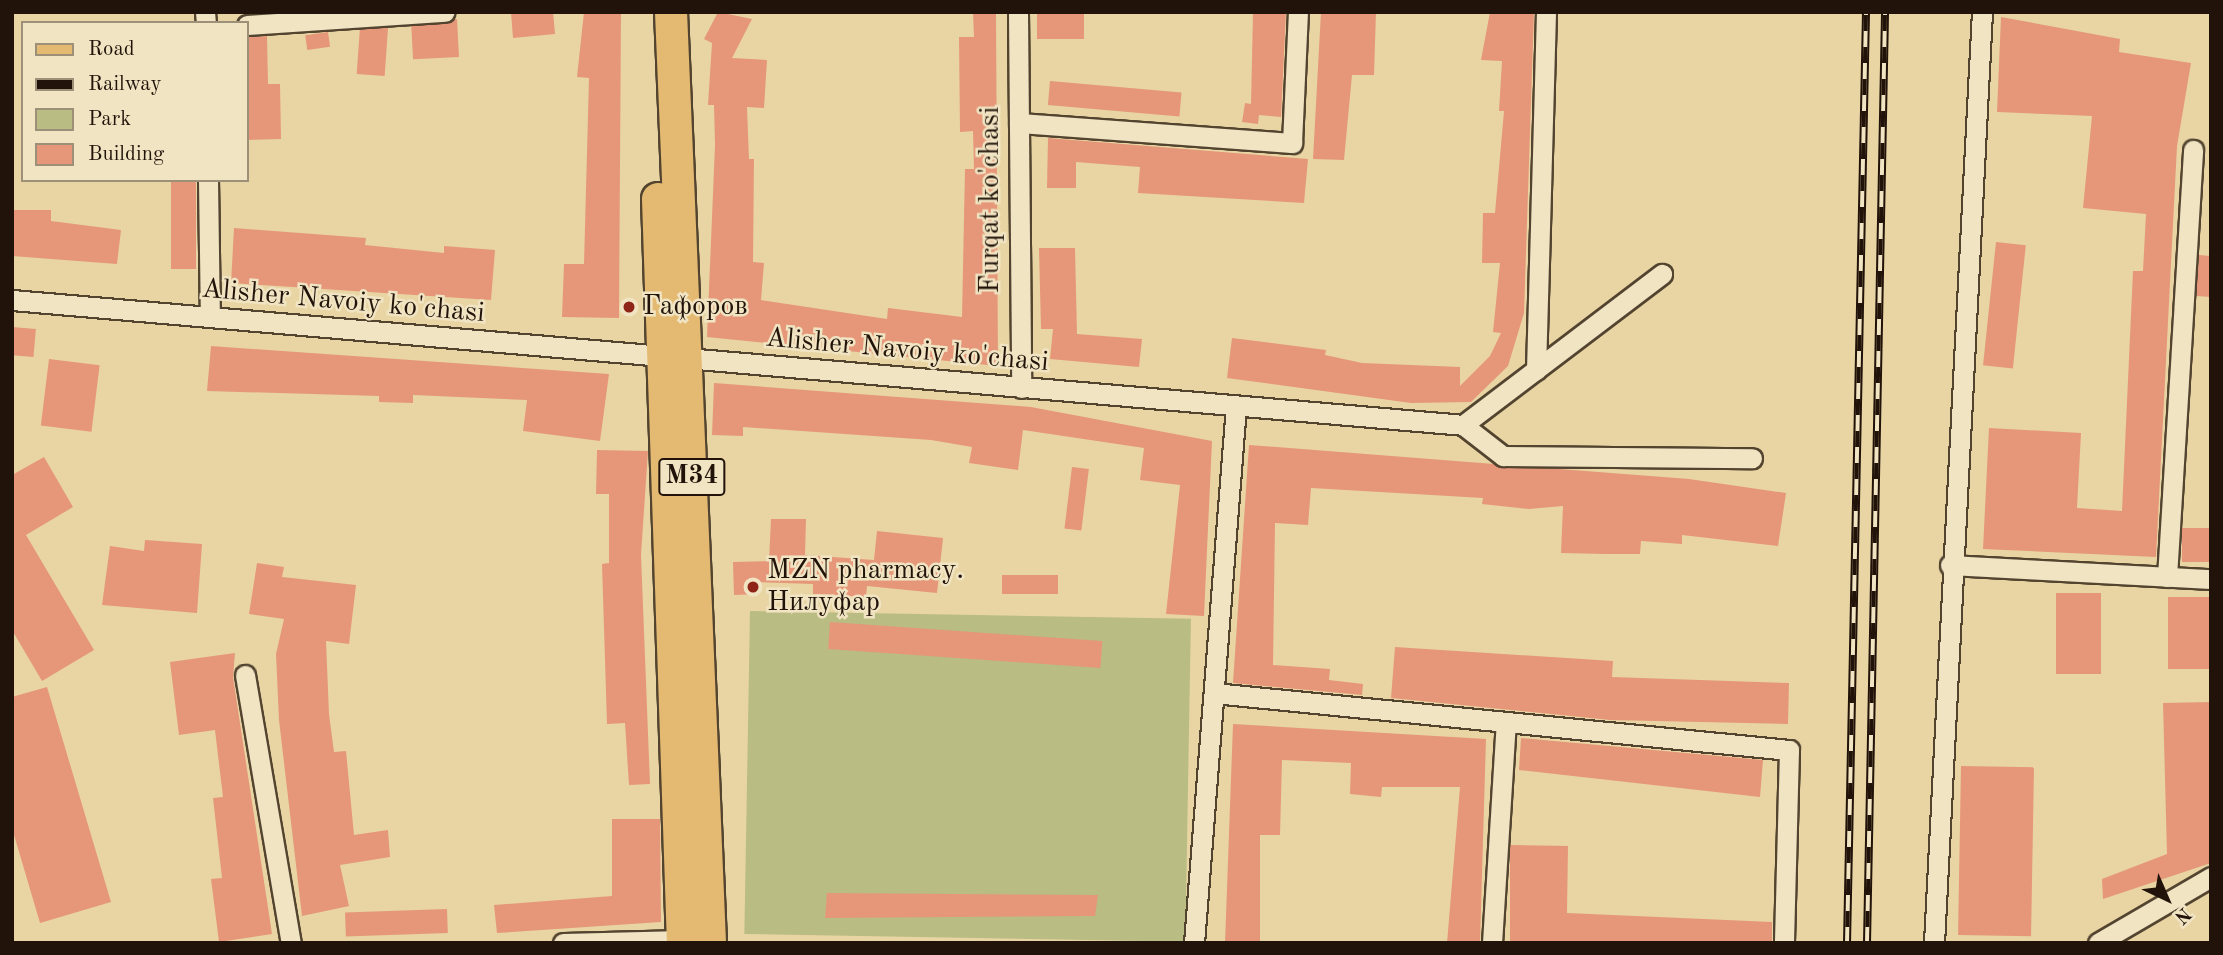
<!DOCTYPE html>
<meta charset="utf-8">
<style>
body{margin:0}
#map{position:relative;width:2223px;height:955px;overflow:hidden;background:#e8d5a3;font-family:"Old Standard TT",serif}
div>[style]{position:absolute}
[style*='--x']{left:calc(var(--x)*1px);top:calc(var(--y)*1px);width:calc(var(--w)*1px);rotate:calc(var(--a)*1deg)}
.green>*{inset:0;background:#b9bc83;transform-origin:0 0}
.building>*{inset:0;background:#e69779;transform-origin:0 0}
.roads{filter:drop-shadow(2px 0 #534430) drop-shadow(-2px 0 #534430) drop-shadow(0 2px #534430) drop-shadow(0 -2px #534430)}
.minor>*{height:19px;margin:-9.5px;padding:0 9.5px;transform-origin:9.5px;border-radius:9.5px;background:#f0e4c3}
.primary>*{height:32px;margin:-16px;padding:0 16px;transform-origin:16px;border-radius:16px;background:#e4ba72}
.rail>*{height:8px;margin-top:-4px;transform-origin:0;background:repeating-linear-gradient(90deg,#f0e4c3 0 16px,#211309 0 32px);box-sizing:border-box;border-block:2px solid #211309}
.dots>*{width:19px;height:19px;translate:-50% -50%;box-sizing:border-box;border:4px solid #f0e4c3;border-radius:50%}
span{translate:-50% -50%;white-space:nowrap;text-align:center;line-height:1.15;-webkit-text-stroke:5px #f0e4c3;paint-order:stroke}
.shield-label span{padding:2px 5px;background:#f0e4c3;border:2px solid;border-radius:5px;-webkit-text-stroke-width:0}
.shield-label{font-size:26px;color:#211309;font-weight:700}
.street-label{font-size:28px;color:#211309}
.poi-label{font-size:28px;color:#211309}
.left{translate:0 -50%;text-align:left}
.frame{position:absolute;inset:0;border:14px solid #211309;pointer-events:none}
.legend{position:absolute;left:21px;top:21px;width:228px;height:161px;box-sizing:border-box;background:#f0e4c3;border:2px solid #9d9079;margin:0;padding:9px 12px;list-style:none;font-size:21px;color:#211309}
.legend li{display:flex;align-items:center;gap:14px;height:35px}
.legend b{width:35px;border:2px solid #9d9079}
.north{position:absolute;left:2132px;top:864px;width:70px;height:70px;-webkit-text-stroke:5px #f0e4c3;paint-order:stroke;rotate:136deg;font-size:19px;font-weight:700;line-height:28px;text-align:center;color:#211309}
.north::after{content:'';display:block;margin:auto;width:24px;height:32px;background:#211309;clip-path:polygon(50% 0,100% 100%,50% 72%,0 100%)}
</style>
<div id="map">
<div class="green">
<i style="left:750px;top:611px;width:441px;height:323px;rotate:1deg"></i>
</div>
<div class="building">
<i style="clip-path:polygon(511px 12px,553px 12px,555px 34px,513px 38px)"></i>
<i style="clip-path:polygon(584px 12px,621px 12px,619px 318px,562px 317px,564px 264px,584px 264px,589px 78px,577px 77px)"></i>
<i style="clip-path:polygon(718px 12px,752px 19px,732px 58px,767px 60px,764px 108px,747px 107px,749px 159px,754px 159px,753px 262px,764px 263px,761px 300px,887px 319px,888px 308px,962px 317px,965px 169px,974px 169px,973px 131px,960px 132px,959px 37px,974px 37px,973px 12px,996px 12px,998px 366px,707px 337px,715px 145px,714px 105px,708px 105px,712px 43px,704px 39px)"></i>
<i style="left:1037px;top:12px;width:47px;height:27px"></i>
<i style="clip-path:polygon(1253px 12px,1286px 12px,1281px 117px,1259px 115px,1258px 124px,1242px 122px,1245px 103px,1251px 104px)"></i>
<i style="clip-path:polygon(1321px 12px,1376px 12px,1374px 75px,1352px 75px,1344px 160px,1313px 159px)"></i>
<i style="clip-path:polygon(1490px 12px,1534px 12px,1524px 313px,1508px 366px,1471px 402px,1411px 403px,1227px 378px,1232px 338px,1326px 350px,1325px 355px,1362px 363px,1460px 367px,1460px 386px,1490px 356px,1501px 333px,1493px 332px,1500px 263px,1482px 263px,1483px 213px,1495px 213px,1504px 111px,1499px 111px,1502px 61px,1481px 60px)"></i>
<i style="clip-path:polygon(2001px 17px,2120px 39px,2119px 52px,2191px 63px,2177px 146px,2156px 557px,1983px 549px,1989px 428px,2081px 433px,2077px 508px,2122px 511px,2133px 271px,2143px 271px,2146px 214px,2083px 208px,2092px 116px,1997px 112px)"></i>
<i style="left:457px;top:19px;width:38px;height:46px;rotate:87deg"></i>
<i style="left:388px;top:28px;width:48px;height:28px;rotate:94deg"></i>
<i style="left:328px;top:32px;width:15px;height:23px;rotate:82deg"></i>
<i style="clip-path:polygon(267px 36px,268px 84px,280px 84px,281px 139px,247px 140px,247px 37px)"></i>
<i style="left:1050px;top:81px;width:132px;height:24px;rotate:5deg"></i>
<i style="clip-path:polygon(1048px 138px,1308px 159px,1304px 203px,1138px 193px,1140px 167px,1076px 162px,1076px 188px,1047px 188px)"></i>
<i style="left:171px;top:180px;width:25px;height:89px"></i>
<i style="clip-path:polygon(12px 210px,51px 210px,51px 221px,121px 230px,117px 264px,12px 256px)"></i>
<i style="clip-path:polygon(234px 228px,366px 238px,365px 245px,444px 253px,444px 246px,495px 250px,491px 300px,231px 283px)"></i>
<i style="left:1996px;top:242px;width:30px;height:124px;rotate:6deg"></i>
<i style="clip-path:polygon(1039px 248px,1075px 248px,1077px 334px,1142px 339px,1139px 367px,1050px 359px,1053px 329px,1041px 329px)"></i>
<i style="clip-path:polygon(2199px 255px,2211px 256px,2211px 297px,2196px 296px)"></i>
<i style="left:12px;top:327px;width:24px;height:28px;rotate:5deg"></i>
<i style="clip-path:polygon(211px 346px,609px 374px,600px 441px,523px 431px,527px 400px,413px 395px,413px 403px,379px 402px,379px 396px,207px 391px)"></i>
<i style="left:49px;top:359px;width:51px;height:67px;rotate:7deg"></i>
<i style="clip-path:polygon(714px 383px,1031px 407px,1212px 441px,1204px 616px,1166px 614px,1180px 485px,1140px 480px,1144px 448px,1023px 430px,1018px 470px,969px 463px,972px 447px,931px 440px,743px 427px,743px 436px,712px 435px)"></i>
<i style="clip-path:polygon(1249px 445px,1689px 479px,1786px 493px,1778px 546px,1682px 535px,1682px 544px,1641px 541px,1640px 554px,1605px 554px,1561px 553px,1563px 506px,1529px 509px,1482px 504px,1483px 498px,1311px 488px,1308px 525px,1275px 523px,1273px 665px,1330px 669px,1329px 680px,1363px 684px,1362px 695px,1233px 683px)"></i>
<i style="clip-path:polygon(597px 450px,648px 451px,641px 555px,650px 784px,629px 785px,625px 723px,607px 724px,602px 564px,609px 563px,609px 494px,596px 494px)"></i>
<i style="clip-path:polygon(44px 457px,73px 507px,26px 535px,94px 650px,42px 681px,12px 630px,12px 475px)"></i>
<i style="left:1072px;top:467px;width:17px;height:62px;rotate:7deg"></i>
<i style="clip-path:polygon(771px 519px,806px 519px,805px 555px,874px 560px,877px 531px,943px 538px,937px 593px,867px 586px,866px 597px,813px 594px,813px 584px,757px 582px,758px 594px,734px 595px,733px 562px,769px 561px)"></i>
<i style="left:2211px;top:528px;width:34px;height:29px;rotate:90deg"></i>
<i style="clip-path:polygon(145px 540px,202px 544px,197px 613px,102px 605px,110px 546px,144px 551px)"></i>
<i style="clip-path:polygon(257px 563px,284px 567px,282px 577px,356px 585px,349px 644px,326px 641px,329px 714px,334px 752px,346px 751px,354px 835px,388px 830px,390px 857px,340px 865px,349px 906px,302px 916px,279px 720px,276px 654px,284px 619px,249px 614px)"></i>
<i style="left:1002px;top:575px;width:56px;height:19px"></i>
<i style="left:2056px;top:593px;width:45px;height:81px"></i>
<i style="left:2168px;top:597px;width:43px;height:72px"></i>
<i style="left:830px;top:622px;width:273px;height:27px;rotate:4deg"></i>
<i style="clip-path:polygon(1395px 647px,1613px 661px,1612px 677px,1789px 683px,1788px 724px,1610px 720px,1391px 698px)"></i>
<i style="clip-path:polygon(235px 653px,233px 677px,272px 934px,219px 942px,211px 879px,222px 878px,213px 798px,223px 797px,215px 730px,179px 735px,170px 662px)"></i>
<i style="clip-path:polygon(47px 687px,111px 902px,40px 923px,12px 828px,12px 697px)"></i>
<i style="clip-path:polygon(2211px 702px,2211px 863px,2103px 899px,2102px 879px,2167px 854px,2163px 703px)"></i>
<i style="clip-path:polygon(1233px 724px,1486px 739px,1480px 943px,1447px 943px,1460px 787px,1382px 787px,1381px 797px,1350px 794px,1351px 763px,1282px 760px,1280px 835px,1260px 835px,1260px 943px,1225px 943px)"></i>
<i style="clip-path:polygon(1521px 738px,1763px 760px,1760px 797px,1519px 770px)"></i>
<i style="left:1961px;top:766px;width:73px;height:169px;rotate:1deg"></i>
<i style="clip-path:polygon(612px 819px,660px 819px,661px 922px,497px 933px,494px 905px,612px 896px)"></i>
<i style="clip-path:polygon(1510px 845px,1568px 846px,1567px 913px,1772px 922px,1772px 943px,1510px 943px)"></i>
<i style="clip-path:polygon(827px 893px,1098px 895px,1095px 916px,825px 918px)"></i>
<i style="left:447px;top:909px;width:24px;height:102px;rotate:88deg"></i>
</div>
<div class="roads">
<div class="minor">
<i style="--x:205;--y:12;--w:11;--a:85"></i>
<i style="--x:1018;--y:12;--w:376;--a:89.5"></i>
<i style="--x:247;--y:25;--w:198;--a:-3.8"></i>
<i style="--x:1019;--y:123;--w:274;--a:4.2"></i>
<i style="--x:1292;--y:143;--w:131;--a:-87.4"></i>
<i style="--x:208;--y:180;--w:137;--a:89.2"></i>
<i style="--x:12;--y:300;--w:1456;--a:4.92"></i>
<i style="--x:1536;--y:370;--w:358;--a:-88.4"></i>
<i style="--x:1463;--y:425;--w:51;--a:37.8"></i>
<i style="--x:1503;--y:456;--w:249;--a:0.5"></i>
<i style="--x:1463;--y:425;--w:250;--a:-37.2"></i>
<i style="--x:1950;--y:565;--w:261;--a:3.1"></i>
<i style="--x:2167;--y:577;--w:428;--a:-86.5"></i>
<i style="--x:245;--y:675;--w:272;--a:80.3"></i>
<i style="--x:1214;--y:693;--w:578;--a:5.66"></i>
<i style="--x:1789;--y:750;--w:193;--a:91.5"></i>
<i style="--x:563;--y:943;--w:120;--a:-1.4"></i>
<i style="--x:1194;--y:943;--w:539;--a:-85.53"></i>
<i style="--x:1492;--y:943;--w:221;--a:-86.4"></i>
<i style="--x:1934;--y:943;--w:932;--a:-87.05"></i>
<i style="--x:2098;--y:943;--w:131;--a:-30.3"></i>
</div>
<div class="primary">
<i style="--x:671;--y:12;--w:932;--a:87.6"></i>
<i style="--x:658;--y:199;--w:744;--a:88.08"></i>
</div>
</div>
<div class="rail">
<i style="--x:1847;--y:943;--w:931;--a:-88.83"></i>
<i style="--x:1867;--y:943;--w:931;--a:-88.89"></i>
</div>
<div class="dots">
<i style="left:629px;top:307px;background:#8f2418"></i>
<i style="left:753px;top:587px;background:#8f2418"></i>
</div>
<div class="shield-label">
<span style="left:692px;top:477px">M34</span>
</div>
<div class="street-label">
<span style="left:991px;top:200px;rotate:-90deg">Furqat ko'chasi</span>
<span style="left:343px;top:302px;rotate:5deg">Alisher Navoiy ko'chasi</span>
<span style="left:907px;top:351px;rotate:5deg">Alisher Navoiy ko'chasi</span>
</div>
<div class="poi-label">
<span class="left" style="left:643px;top:307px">Гафоров</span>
<span class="left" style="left:767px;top:587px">MZN pharmacy.<br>Нилуфар</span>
</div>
<div class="frame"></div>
<ul class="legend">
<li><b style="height:9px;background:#e4ba72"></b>Road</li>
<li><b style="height:9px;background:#211309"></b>Railway</li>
<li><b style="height:19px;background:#b9bc83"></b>Park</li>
<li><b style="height:19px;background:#e69779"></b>Building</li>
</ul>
<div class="north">N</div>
</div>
